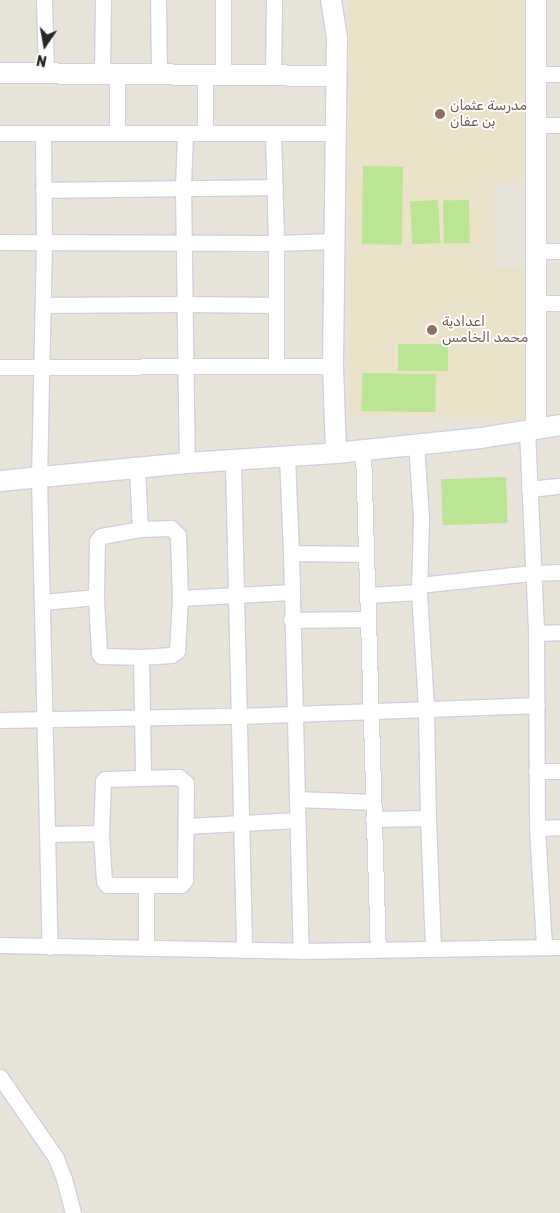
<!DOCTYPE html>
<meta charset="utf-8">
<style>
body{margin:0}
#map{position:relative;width:560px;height:1213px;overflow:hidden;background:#e9e4d9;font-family:Rubik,"Noto Naskh Arabic",sans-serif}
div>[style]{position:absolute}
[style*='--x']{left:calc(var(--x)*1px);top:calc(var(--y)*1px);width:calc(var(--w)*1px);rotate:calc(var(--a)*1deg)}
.education>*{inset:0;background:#eae2c9}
.pitch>*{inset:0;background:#bbe494;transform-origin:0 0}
.roads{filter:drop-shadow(1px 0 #cfd0e0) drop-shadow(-1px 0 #cfd0e0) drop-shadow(0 1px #cfd0e0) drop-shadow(0 -1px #cfd0e0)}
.street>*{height:15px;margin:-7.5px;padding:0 7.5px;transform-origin:7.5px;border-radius:7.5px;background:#fff}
.secondary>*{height:20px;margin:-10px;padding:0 10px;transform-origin:10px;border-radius:10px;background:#fff}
.dots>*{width:14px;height:14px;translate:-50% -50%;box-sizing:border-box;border:2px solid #fff;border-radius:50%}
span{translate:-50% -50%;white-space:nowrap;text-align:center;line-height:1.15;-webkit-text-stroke:4px #fff;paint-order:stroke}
.education-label{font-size:14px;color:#785e54}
.left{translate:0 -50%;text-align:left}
.north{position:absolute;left:20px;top:20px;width:50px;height:50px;-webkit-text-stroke:4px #fff;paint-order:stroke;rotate:192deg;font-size:14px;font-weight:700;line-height:20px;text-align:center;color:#272727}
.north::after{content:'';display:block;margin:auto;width:18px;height:22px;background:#272727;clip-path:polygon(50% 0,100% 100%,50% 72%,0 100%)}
</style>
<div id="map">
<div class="education">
<i style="clip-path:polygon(349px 0,529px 0,528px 182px,494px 183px,495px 267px,525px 268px,527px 419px,349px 416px)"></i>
</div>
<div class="pitch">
<i style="left:363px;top:166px;width:40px;height:78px;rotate:1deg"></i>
<i style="left:438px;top:200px;width:43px;height:28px;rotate:87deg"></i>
<i style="left:469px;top:200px;width:43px;height:26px;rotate:89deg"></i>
<i style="left:398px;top:344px;width:50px;height:27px"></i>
<i style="left:362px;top:373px;width:74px;height:38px;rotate:1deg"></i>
<i style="left:506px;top:477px;width:46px;height:65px;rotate:88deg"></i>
</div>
<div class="roads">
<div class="street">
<i style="--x:44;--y:0;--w:73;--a:88.4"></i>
<i style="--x:158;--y:0;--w:73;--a:89.2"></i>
<i style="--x:223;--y:0;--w:74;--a:90"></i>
<i style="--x:102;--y:73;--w:73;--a:-89.2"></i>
<i style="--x:536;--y:74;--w:24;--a:0"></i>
<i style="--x:273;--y:75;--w:75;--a:-89.2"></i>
<i style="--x:535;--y:125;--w:25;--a:0"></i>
<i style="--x:0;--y:133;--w:337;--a:0"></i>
<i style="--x:117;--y:133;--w:59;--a:-90"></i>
<i style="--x:205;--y:133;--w:59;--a:-90"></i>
<i style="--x:273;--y:133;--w:110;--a:88.4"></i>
<i style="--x:276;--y:243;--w:123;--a:90"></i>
<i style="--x:43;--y:134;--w:107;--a:89.5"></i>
<i style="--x:44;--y:241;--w:237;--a:91.2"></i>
<i style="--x:39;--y:478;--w:469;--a:88.7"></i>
<i style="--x:185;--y:134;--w:53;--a:92.2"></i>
<i style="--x:183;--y:187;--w:276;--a:89.2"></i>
<i style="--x:43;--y:190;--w:232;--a:-0.7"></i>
<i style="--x:0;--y:242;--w:276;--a:0.2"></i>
<i style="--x:276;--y:243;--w:58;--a:-2"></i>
<i style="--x:536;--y:251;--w:24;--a:0"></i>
<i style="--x:536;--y:303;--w:24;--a:0"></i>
<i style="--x:43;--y:305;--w:141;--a:-0.4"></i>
<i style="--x:184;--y:304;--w:92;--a:0.6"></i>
<i style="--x:0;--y:367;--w:333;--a:-0.2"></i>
<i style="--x:527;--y:431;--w:202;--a:87.4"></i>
<i style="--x:536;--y:633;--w:195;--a:89.7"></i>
<i style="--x:537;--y:828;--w:118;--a:86.6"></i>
<i style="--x:416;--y:444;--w:74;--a:86.1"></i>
<i style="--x:421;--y:518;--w:74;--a:91.5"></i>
<i style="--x:419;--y:592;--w:116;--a:86.5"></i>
<i style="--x:426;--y:708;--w:110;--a:89"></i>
<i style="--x:428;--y:818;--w:131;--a:87.8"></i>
<i style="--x:363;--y:450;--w:499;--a:88.3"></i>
<i style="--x:287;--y:457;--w:96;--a:87.6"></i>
<i style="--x:291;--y:553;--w:75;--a:0.8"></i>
<i style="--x:233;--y:461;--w:489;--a:88.7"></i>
<i style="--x:137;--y:469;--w:60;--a:87.1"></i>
<i style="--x:529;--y:489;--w:31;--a:-6"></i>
<i style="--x:171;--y:528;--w:10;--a:45"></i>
<i style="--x:178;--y:535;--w:63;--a:88.2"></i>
<i style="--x:180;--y:598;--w:53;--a:93.2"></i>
<i style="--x:177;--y:651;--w:7;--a:146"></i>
<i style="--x:171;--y:655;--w:30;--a:176"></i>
<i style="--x:141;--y:657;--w:40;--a:-178.6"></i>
<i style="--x:101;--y:656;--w:4;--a:-124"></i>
<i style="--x:99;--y:653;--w:56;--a:-93.1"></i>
<i style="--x:96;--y:597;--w:56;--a:-89"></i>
<i style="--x:97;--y:541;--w:6;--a:-51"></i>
<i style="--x:101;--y:536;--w:40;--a:-10"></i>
<i style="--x:140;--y:529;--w:31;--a:-2"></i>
<i style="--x:291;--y:553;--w:398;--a:88.6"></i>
<i style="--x:419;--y:585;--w:114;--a:-6.1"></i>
<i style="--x:532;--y:573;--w:28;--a:-2"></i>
<i style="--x:368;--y:595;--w:51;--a:-3.4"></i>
<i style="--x:180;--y:598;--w:111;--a:-3.1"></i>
<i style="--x:43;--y:602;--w:53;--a:-5.4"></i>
<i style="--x:291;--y:620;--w:76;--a:-0.8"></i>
<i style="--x:536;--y:633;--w:24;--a:-2"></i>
<i style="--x:141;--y:657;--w:120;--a:89"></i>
<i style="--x:0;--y:720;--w:239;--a:-1"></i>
<i style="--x:239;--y:716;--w:298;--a:-2.1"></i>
<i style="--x:536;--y:771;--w:24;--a:0"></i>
<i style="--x:179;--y:777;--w:9;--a:41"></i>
<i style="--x:186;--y:783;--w:97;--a:90.6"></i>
<i style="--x:185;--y:880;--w:6;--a:129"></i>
<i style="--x:181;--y:885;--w:74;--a:180"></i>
<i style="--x:107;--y:885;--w:5;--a:-127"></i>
<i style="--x:104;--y:881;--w:48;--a:-93.6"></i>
<i style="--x:101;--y:833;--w:52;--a:-87.8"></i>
<i style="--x:103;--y:781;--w:3;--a:-45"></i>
<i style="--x:105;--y:779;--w:74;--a:-1.5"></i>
<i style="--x:297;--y:799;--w:76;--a:2.3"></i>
<i style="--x:373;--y:819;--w:55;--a:-1"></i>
<i style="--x:187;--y:826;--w:110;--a:-3.1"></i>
<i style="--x:537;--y:828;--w:23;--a:-2"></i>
<i style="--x:49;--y:834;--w:52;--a:-1.1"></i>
<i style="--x:146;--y:886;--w:62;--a:90"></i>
<i style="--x:0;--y:945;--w:301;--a:1.1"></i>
<i style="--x:301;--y:951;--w:259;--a:-0.9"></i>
<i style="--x:0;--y:1077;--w:98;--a:55.3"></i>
<i style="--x:56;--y:1158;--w:22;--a:69"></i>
<i style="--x:64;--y:1179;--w:35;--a:75"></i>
</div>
<div class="secondary">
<i style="--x:331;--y:0;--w:37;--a:81"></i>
<i style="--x:337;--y:37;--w:329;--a:90.7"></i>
<i style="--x:333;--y:366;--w:87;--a:88"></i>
<i style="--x:536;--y:0;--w:428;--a:90"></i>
<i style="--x:0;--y:73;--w:336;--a:0.5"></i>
<i style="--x:0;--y:481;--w:188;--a:-5.5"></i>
<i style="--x:187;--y:463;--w:149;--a:-3.8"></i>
<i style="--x:336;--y:453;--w:146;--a:-5.9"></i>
<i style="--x:481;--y:438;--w:80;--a:-9.3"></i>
</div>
</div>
<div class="dots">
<i style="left:440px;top:114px;background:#8d6e63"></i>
<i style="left:432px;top:330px;background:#8d6e63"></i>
</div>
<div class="education-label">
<span class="left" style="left:450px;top:114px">مدرسة عثمان<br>بن عفان</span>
<span class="left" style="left:442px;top:330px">اعدادية<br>محمد الخامس</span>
</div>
<div class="north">N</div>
</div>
